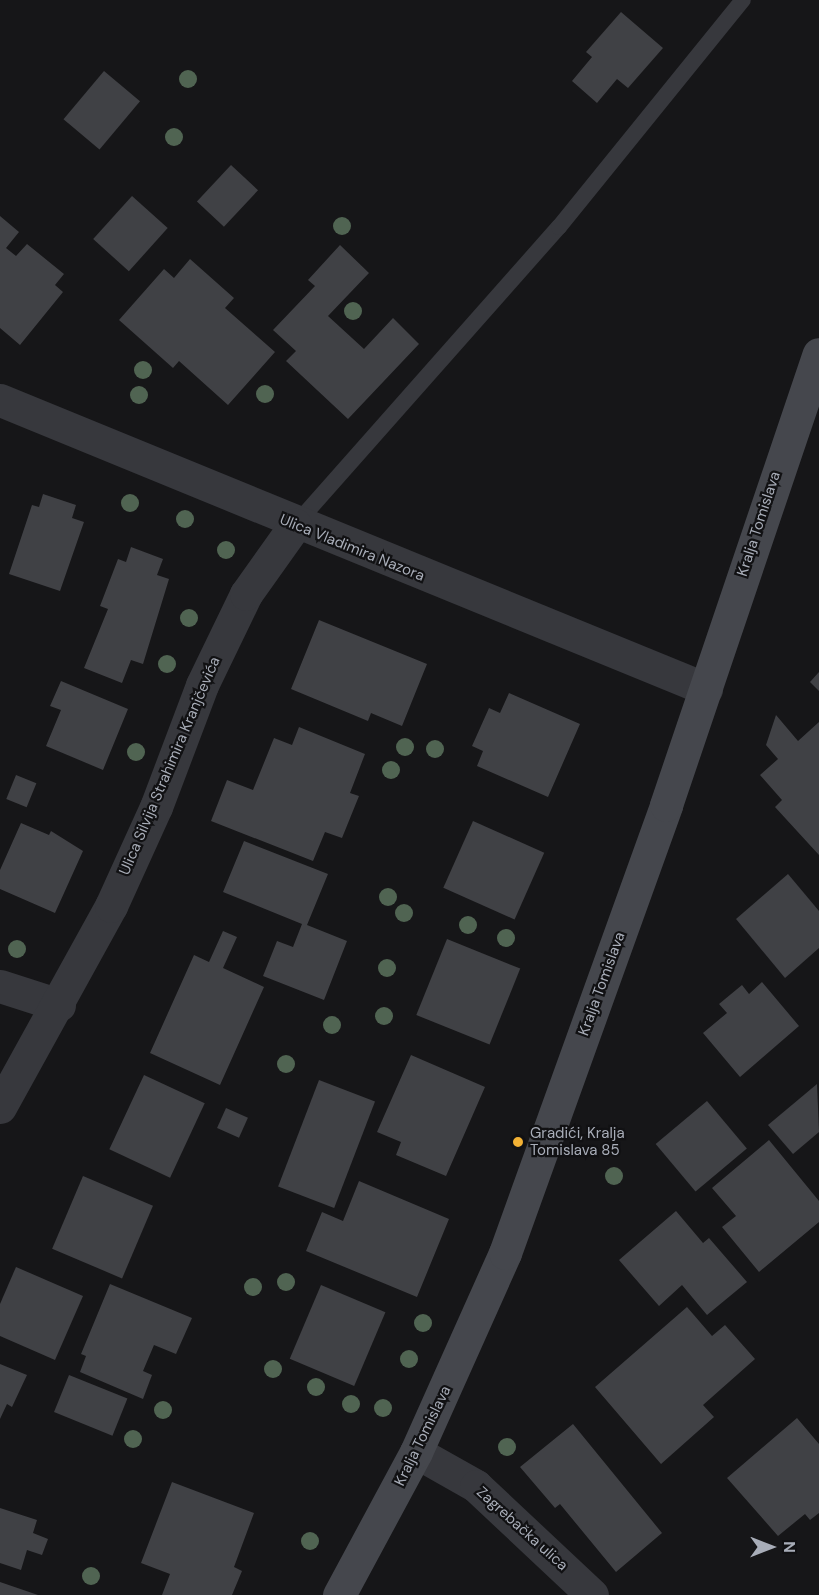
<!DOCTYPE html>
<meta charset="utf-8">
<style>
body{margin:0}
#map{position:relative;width:819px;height:1595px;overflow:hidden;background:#161618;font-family:"DM Sans",sans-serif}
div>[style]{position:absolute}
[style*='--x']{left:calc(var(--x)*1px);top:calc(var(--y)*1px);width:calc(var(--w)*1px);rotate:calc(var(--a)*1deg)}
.building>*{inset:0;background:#404145;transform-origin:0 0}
.lane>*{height:16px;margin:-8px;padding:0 8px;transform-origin:8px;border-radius:8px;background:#37383d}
.street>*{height:33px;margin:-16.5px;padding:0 16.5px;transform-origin:16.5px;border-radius:16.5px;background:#37383d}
.secondary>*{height:33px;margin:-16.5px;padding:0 16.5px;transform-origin:16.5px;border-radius:16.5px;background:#45474d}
.trees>*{width:18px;height:18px;margin:-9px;border-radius:50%;background:#506452}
.dots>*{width:16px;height:16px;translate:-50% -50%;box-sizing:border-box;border:3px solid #111113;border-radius:50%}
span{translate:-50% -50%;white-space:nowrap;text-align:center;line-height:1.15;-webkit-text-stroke:4.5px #111113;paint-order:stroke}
.street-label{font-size:15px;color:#a8adb8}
.poi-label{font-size:15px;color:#a8adb8}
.left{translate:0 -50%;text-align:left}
.north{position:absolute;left:741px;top:1517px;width:60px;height:60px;-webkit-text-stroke:4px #111113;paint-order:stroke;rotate:90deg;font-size:16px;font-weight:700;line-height:24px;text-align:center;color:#a8adb8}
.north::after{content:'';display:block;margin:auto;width:21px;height:27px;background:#a8adb8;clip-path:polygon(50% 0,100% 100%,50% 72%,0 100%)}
</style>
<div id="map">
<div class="building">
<i style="clip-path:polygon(621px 12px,663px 48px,628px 88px,617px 79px,597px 103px,572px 81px,592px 57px,586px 52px)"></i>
<i style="left:104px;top:71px;width:47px;height:63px;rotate:40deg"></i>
<i style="left:231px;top:165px;width:37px;height:50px;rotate:43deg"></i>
<i style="left:132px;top:196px;width:48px;height:58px;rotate:42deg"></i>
<i style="clip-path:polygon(0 216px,19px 232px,6px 248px,16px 256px,27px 244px,64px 274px,55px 285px,63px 292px,20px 345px,0 328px)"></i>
<i style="clip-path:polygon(340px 245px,369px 273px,328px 316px,364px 349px,393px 318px,419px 344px,348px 419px,286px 361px,296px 351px,273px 330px,315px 286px,308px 280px)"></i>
<i style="clip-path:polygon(190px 259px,234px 298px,225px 308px,275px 352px,228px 405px,179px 361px,173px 368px,119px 320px,164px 269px,174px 278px)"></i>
<i style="clip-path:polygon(43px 494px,76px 505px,72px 518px,84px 522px,60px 591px,9px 574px,32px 505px,39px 507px)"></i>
<i style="clip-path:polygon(131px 547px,163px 559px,157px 575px,169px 579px,143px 664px,131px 660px,122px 683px,84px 668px,108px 609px,100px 606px,118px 559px,126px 562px)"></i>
<i style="clip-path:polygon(319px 620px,427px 664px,402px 726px,371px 713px,368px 721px,291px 689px)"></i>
<i style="clip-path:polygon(819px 672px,819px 691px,810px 682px)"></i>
<i style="clip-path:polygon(61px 681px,128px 709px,103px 770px,46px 746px,61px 710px,50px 706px)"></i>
<i style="clip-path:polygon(509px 693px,580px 724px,548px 797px,477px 766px,483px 751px,472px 746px,489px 708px,500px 713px)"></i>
<i style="clip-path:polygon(776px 715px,798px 741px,819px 722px,819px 855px,775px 807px,782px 800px,760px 775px,778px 759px,766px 745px)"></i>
<i style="clip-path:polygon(299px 727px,365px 754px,350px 793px,359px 796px,342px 838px,325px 832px,313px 861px,211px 821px,227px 780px,253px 790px,274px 738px,292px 745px)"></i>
<i style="left:16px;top:775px;width:22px;height:26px;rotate:22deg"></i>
<i style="left:473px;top:821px;width:78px;height:73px;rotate:24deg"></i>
<i style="clip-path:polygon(21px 823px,49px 835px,51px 831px,83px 851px,55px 913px,0 889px,0 870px)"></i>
<i style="clip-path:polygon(244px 841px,328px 874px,307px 925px,347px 941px,324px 1000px,263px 976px,277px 941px,293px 947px,302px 924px,223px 892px)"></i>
<i style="clip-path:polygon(788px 874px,819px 911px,819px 948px,785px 978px,736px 919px)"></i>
<i style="clip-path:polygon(223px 931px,237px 937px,223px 968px,264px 987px,220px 1085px,150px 1053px,194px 955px,209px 962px)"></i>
<i style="left:447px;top:939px;width:79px;height:82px;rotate:22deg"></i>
<i style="clip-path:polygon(762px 982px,799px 1026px,740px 1077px,703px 1033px,727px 1013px,719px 1004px,742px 985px,749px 994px)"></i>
<i style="clip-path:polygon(411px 1055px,485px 1087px,446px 1176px,396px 1155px,401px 1142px,377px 1132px)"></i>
<i style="left:144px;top:1075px;width:67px;height:82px;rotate:25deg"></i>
<i style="left:319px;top:1080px;width:60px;height:114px;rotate:21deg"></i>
<i style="clip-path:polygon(817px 1084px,819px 1132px,793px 1154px,768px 1125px)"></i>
<i style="left:707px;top:1101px;width:62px;height:67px;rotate:50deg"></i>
<i style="left:226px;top:1108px;width:24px;height:22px;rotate:24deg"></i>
<i style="clip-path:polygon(769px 1140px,819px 1201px,819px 1222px,759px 1272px,722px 1227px,736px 1216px,712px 1188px)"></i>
<i style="left:83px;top:1176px;width:76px;height:79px;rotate:23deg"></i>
<i style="clip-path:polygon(359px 1181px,449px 1219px,417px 1297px,306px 1251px,322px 1212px,343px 1221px)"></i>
<i style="clip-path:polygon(676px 1211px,703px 1243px,709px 1238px,747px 1282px,707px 1315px,682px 1285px,659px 1306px,619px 1260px)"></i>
<i style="clip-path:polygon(16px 1267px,83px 1296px,55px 1360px,0 1336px,0 1304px)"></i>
<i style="clip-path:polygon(110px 1284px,192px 1318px,176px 1354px,154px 1345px,143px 1371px,152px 1375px,143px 1399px,80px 1372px,86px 1356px,81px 1354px)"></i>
<i style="left:321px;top:1285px;width:70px;height:80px;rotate:23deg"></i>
<i style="clip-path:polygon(687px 1307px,712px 1336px,725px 1325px,755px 1359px,703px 1405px,714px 1417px,661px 1464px,595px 1387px)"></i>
<i style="clip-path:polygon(0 1364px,27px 1375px,12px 1407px,7px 1404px,0 1419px)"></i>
<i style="left:69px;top:1375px;width:63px;height:40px;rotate:22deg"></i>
<i style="clip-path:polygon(797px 1418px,819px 1444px,819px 1513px,810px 1520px,805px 1514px,778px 1536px,727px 1478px)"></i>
<i style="clip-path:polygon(573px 1424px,662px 1533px,616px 1572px,560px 1504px,555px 1508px,520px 1467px)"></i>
<i style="clip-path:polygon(172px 1482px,254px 1513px,234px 1567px,242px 1571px,232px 1595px,162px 1595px,170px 1574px,141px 1563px)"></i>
<i style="clip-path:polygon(0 1508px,37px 1520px,33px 1533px,48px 1539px,42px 1555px,27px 1550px,21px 1570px,0 1563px)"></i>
<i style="clip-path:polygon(0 1582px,38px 1595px,0 1595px)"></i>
</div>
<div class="lane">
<i style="--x:296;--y:524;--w:397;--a:-48.5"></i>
<i style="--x:559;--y:227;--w:292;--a:-51"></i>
</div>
<div class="street">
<i style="--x:0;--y:400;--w:763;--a:22.26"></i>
<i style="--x:0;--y:986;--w:62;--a:17.9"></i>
<i style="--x:0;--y:1107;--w:230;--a:-61.1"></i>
<i style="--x:111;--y:906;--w:109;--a:-65.6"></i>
<i style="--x:156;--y:807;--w:130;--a:-69.3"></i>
<i style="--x:202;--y:685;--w:101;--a:-64.2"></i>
<i style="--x:246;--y:594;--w:85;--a:-54.6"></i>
<i style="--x:416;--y:1452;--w:69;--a:29.5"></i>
<i style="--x:476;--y:1486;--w:159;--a:43.2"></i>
</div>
<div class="secondary">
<i style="--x:339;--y:1595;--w:162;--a:-61.7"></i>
<i style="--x:416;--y:1452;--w:218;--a:-65.9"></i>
<i style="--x:505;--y:1253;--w:476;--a:-70.2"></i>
<i style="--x:666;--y:805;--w:476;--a:-71.3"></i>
</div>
<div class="trees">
<i style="left:188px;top:79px"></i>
<i style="left:174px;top:137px"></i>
<i style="left:342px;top:226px"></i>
<i style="left:353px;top:311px"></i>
<i style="left:143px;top:370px"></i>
<i style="left:265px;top:394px"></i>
<i style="left:139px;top:395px"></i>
<i style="left:130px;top:503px"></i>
<i style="left:185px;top:519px"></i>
<i style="left:226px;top:550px"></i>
<i style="left:189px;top:618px"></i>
<i style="left:167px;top:664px"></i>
<i style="left:405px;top:747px"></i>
<i style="left:435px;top:749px"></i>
<i style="left:136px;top:752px"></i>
<i style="left:391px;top:770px"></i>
<i style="left:388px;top:897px"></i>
<i style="left:404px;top:913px"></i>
<i style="left:468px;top:925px"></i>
<i style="left:506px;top:938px"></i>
<i style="left:17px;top:949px"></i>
<i style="left:387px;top:968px"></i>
<i style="left:384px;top:1016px"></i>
<i style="left:332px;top:1025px"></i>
<i style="left:286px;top:1064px"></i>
<i style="left:614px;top:1176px"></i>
<i style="left:286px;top:1282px"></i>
<i style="left:253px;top:1287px"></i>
<i style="left:423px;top:1323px"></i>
<i style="left:409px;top:1359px"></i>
<i style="left:273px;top:1369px"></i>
<i style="left:316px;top:1387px"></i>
<i style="left:351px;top:1404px"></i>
<i style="left:383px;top:1408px"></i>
<i style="left:163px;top:1410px"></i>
<i style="left:133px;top:1439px"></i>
<i style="left:507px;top:1447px"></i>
<i style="left:310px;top:1541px"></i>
<i style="left:91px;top:1576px"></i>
</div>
<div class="dots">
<i style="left:518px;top:1142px;background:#f2b134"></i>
</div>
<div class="street-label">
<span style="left:759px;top:524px;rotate:-72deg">Kralja Tomislava</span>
<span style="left:352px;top:548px;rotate:22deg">Ulica Vladimira Nazora</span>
<span style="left:170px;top:766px;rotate:-67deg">Ulica Silvija Strahimira Kranjčevića</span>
<span style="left:602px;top:984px;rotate:-70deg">Kralja Tomislava</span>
<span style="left:423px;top:1436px;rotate:-64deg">Kralja Tomislava</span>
<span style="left:522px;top:1529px;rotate:42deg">Zagrebačka ulica</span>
</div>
<div class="poi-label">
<span class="left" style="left:530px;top:1142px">Gradići, Kralja<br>Tomislava 85</span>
</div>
<div class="north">N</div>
</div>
